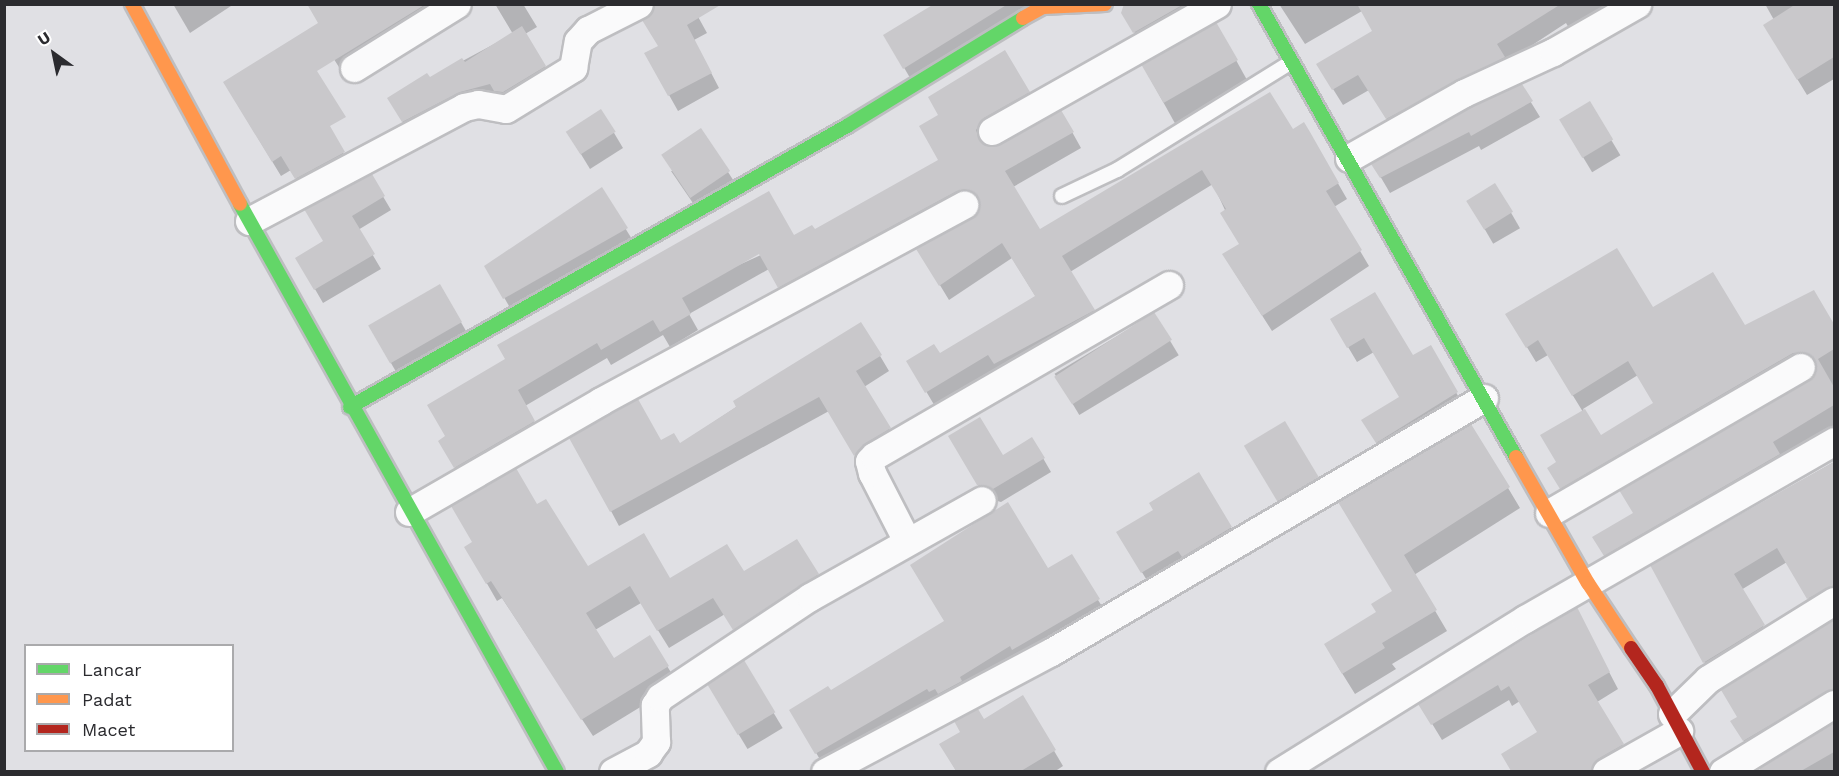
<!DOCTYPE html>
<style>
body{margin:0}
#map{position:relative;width:1839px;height:776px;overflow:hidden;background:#e0e0e4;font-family:"Work Sans",sans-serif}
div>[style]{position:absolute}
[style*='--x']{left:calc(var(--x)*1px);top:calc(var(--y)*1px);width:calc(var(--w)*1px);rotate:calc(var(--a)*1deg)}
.shadow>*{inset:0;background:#0003;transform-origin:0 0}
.building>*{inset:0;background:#c9c8cb;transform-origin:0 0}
.roads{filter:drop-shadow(2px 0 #bebec1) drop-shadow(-2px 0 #bebec1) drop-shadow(0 2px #bebec1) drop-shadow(0 -2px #bebec1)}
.lane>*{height:14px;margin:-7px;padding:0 7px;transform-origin:7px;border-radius:7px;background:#fafafb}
.street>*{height:27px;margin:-13.5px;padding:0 13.5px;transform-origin:13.5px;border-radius:13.5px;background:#fafafb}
.fast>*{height:14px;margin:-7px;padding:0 7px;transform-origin:7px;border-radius:7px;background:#63d668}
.slow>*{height:14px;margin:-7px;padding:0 7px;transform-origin:7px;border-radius:7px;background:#ff974d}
.jam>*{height:14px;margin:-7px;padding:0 7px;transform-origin:7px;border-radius:7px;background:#b3261e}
span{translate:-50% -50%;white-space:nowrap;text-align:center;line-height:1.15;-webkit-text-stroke:4.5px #fff;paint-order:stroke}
.frame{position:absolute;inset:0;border:6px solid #2b2b2f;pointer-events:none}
.legend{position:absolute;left:24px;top:644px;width:210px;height:108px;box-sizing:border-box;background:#fff;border:2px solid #aaaaac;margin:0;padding:8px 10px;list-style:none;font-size:18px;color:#2b2b2f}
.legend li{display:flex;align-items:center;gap:12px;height:30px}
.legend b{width:30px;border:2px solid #aaaaac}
.north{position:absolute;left:24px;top:24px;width:60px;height:60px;-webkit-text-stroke:4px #fff;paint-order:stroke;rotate:327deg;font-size:16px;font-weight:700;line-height:24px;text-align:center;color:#2b2b2f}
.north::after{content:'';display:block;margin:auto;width:21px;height:27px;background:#2b2b2f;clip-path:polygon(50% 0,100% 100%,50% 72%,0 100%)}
</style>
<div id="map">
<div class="shadow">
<i style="clip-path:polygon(173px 4px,234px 4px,190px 33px)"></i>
<i style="clip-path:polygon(371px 4px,478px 4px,458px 5px,344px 75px,323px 42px)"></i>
<i style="clip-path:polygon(495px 4px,523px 4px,537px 27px,525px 34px,554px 81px,412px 136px,397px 113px,429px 79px,513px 34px)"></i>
<i style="clip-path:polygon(652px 4px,691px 4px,707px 33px,694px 40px,719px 88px,678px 111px,646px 54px,660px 47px)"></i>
<i style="clip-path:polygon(937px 4px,1039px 4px,913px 83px,885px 35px)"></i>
<i style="clip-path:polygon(1128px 4px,1203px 4px,1143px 47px,1123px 13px)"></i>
<i style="clip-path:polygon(1279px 4px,1637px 4px,1577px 42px,1566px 23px,1396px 134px,1369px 90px,1343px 105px,1328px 81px,1374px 31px,1362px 11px,1305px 44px)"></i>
<i style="clip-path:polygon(1765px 4px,1793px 4px,1796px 10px,1805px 4px,1834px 4px,1834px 79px,1807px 95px,1774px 41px,1774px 20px)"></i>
<i style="left:1216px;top:24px;width:68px;height:84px;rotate:61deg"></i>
<i style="clip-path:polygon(1005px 52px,1037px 108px,992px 133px,985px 145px,1000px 146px,1061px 112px,1081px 148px,1013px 187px,1040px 232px,1293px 131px,1309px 133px,1347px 199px,1334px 207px,1369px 266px,1272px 331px,1233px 270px,1241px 245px,1213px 184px,1070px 272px,1103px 326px,936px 408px,908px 361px,939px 355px,1036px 297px,1012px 258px,949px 300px,918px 249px,978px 215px,979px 208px,974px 204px,788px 302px,769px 269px,689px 314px,698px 330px,670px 347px,663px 335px,611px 365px,607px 358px,525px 406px,543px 437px,464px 483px,440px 441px,447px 437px,429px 405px,814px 231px,941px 161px,940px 116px)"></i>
<i style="clip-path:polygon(1521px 86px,1540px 117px,1481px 150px,1479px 146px,1390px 193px,1373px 164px)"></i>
<i style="clip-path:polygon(233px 97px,332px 134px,352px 168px,305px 193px,291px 170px,281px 176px)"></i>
<i style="left:1589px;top:103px;width:61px;height:33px;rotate:59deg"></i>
<i style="clip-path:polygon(601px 111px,623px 148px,590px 169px,576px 146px)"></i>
<i style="clip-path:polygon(671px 171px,728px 172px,737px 186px,697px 209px)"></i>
<i style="clip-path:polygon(371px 176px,391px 210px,358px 230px,381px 269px,323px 303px,297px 258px,325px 242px)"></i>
<i style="left:1495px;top:185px;width:50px;height:31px;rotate:60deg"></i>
<i style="clip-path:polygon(601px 189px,635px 244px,513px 313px,486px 266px)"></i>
<i style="left:440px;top:286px;width:59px;height:81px;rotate:60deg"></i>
<i style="clip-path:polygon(evenodd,1813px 292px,1834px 327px,1834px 425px,1613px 570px,1594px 538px,1635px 514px,1810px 382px,1818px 368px,1802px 368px,1569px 503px,1549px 468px,1558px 463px,1583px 412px,1548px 355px,1536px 362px,1516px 329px,1653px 309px,1744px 327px,1813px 292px,1638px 375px,1655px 404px,1600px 437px,1583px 409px,1638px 375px)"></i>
<i style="left:1154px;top:314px;width:48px;height:116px;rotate:59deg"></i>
<i style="clip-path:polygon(1332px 320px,1413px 357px,1430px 347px,1465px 408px,1385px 457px,1363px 420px,1401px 398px,1374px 352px,1357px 362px)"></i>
<i style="clip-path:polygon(861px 324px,889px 371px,864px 387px,898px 444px,864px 469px,829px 411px,619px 526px,611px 511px,661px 442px,679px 445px)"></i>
<i style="clip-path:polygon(1471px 426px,1520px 508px,1414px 575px,1447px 631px,1392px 664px,1396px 669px,1355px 694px,1337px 665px,1394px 592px,1352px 522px)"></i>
<i style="clip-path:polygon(950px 437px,1002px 457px,1032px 439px,1051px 472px,1001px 502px,986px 498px)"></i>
<i style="clip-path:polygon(1255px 462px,1318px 477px,1326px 492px,1287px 515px)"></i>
<i style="clip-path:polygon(1834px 462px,1834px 604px,1817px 613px,1787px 562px,1741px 590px,1772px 641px,1713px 678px,1652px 566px)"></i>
<i style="clip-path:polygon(1198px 474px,1240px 543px,1151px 587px,1118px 533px,1155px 511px)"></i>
<i style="clip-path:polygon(537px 507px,588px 568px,670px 580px,743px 574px,817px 575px,827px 592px,744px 646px,725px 614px,669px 648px,641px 603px,595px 630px,613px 660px,650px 638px,678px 684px,593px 736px,502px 598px,497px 601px,466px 547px)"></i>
<i style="clip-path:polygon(1048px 570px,1098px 600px,1107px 614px,825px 768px,791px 710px,830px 693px)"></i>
<i style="clip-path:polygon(1834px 621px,1834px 706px,1753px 756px,1733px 722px,1739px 718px,1723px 690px)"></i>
<i style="clip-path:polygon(1585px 626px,1618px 689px,1597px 702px,1632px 761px,1615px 772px,1513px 772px,1503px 754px,1539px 732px,1520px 701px,1512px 706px,1509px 700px,1442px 740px,1420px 704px)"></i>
<i style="left:743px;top:662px;width:77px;height:41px;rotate:59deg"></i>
<i style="clip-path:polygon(1023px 698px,1063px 766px,1054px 772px,957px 772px,941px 745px)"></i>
<i style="clip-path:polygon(1834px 724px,1834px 772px,1758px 772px)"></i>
</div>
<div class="building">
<i style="clip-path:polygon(307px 4px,426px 4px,317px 71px,346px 117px,330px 126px,345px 152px,295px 179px,281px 156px,272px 162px,223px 82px,318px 23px)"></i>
<i style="clip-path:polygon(655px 4px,722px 4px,687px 25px,712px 73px,668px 96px,644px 53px,658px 46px,642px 20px,652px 13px)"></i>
<i style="clip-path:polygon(934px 4px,1008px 4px,903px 69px,883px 35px)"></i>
<i style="clip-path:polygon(1124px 4px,1184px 4px,1133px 33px,1121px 13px)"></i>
<i style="clip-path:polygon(1357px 4px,1561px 4px,1497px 44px,1505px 57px,1386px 119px,1358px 75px,1332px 90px,1316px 64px,1372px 31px)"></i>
<i style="clip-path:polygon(1796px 4px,1834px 4px,1834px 57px,1797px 80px,1763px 25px)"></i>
<i style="left:1216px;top:22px;width:44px;height:86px;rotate:60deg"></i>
<i style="clip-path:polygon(522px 26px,546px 66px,503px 92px,494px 91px,490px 84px,460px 92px,402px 122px,387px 98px,427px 73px,430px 77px,462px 58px,465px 62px)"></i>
<i style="clip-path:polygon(1005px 50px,1030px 92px,984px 118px,976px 130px,979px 139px,991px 147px,999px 145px,1061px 110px,1074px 132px,1005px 171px,1040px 229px,1270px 92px,1293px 129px,1304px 122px,1310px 132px,1339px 183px,1326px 191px,1362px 250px,1262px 316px,1222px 254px,1239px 244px,1220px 213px,1226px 209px,1202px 170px,1062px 256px,1095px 310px,994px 364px,988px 355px,925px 393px,906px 361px,934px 344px,940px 353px,1035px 296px,1002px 243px,939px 286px,916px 249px,977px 214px,978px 197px,965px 189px,957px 191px,778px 288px,759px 254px,682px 298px,691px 314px,660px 332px,653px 320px,601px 350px,597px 343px,518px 390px,535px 421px,454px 468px,438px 441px,445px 436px,427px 405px,505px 359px,497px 345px,769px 191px,794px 235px,812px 225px,815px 229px,938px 160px,919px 126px,938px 115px,928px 97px)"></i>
<i style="clip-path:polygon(1522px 84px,1533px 101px,1471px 136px,1469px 132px,1380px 178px,1371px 164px,1471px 107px)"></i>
<i style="left:1590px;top:101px;width:45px;height:36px;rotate:59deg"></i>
<i style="left:601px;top:109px;width:27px;height:42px;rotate:57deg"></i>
<i style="left:701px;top:128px;width:52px;height:48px;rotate:56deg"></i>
<i style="clip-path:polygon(372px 174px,385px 196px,352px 216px,375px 254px,314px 290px,295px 258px,323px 241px,304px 209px)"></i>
<i style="left:1495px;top:183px;width:34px;height:34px;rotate:58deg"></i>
<i style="clip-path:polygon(602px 187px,628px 228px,503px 299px,484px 266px)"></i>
<i style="clip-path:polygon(1617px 248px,1653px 307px,1713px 272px,1745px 325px,1814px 290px,1834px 324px,1834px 349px,1818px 359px,1834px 387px,1834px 405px,1773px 442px,1780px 454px,1604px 556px,1592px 537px,1633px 513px,1619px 490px,1809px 381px,1817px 368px,1809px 354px,1793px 353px,1560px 489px,1547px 468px,1556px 462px,1540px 435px,1585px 409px,1601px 435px,1653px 403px,1628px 361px,1572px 396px,1538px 340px,1526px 348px,1505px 314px)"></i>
<i style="left:440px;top:284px;width:44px;height:83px;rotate:60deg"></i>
<i style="clip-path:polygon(1375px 292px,1413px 355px,1431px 345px,1458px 392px,1376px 443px,1361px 420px,1399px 397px,1364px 338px,1347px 348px,1330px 319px)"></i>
<i style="left:1154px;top:312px;width:33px;height:119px;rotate:57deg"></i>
<i style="clip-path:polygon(861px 322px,882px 355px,856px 371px,891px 428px,866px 443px,854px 456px,819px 397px,610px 512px,569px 438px,638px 399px,661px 440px,674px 433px,680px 443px,736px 407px,733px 401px)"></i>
<i style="clip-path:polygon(980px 417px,1003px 455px,1032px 437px,1045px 458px,993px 489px,977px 485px,948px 436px)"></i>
<i style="left:1285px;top:421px;width:66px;height:48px;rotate:59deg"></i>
<i style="clip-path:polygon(1471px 424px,1510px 487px,1404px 555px,1437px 610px,1382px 643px,1385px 648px,1342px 674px,1324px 644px,1376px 612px,1371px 604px,1392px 591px,1338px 502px)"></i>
<i style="clip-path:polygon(1834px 462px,1834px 585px,1807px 599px,1777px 548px,1734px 574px,1765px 625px,1703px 663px,1650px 565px)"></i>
<i style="clip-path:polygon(516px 468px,537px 504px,546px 499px,588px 566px,644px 533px,670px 578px,727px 544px,744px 571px,797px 539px,819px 574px,733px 630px,713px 598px,657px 631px,630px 586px,586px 613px,614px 658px,650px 635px,669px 666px,581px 720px,491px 581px,486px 584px,464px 547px,472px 542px,451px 506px)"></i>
<i style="clip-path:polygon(1199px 472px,1232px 527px,1182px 557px,1178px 551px,1141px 573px,1116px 532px,1153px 510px,1149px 503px)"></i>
<i style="clip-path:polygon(1008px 502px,1048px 568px,1072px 554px,1100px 599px,1012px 650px,1010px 646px,960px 677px,962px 681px,938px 694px,935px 689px,929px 692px,927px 689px,815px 754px,789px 710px,828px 686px,831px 690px,944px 621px,910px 565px)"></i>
<i style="clip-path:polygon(1577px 607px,1610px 672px,1588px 685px,1624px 744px,1598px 759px,1590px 771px,1511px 771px,1501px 754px,1537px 732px,1509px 686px,1501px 691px,1498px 685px,1431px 725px,1418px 704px)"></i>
<i style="clip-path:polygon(1834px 619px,1834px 688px,1743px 741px,1730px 721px,1737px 717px,1721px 690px)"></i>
<i style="left:744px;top:660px;width:61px;height:44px;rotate:59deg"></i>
<i style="clip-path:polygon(1023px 695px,1056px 750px,1021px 771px,956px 771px,939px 744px,960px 732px,954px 721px,978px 709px,984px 719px)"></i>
<i style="clip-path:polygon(1834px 722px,1834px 752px,1801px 771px,1761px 771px,1759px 768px)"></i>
</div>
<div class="roads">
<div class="lane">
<i style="--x:1062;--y:196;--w:61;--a:-25.3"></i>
<i style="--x:1117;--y:170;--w:205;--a:-31.8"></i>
</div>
<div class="street">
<i style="--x:354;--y:68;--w:121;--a:-31.9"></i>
<i style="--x:992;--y:131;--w:258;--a:-29.4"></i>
<i style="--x:1349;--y:158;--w:132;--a:-29.5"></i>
<i style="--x:1464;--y:93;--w:98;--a:-24.7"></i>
<i style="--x:1553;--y:52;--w:97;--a:-29.7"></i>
<i style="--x:249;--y:221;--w:243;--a:-27.9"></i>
<i style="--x:464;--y:107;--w:14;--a:-12"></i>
<i style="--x:478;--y:104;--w:28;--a:10"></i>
<i style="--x:506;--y:109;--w:79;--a:-31.5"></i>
<i style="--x:573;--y:68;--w:27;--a:-80"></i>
<i style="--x:578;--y:41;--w:15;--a:-48"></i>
<i style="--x:588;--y:30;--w:57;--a:-27"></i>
<i style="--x:409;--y:512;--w:222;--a:-30"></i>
<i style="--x:601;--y:401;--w:413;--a:-28.4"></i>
<i style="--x:1549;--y:513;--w:291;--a:-30.1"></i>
<i style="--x:907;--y:541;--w:76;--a:-117.2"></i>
<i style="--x:872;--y:473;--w:12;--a:-104"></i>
<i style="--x:869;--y:461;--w:7;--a:-45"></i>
<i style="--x:874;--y:456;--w:341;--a:-30.1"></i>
<i style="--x:1672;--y:714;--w:50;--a:-44.2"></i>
<i style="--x:1708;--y:679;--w:148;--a:-31.8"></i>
<i style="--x:613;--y:772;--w:40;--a:-28"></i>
<i style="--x:648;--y:753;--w:14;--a:-54"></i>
<i style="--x:656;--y:742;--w:37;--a:-92"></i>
<i style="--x:655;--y:705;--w:9;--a:-58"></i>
<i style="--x:660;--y:697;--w:180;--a:-33.7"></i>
<i style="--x:810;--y:597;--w:197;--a:-29.4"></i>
<i style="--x:825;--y:772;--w:256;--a:-28"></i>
<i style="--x:1051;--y:652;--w:502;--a:-30.4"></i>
<i style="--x:1279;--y:772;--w:290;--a:-31.9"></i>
<i style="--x:1525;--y:619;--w:357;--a:-29.9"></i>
<i style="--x:1606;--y:772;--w:84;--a:-29.3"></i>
<i style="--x:1723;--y:772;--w:130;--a:-31.5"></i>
</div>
<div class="fast">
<i style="--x:1259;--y:4;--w:521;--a:60.43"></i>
<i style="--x:240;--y:204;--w:650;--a:60.83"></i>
<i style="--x:350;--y:407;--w:571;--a:-29.48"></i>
<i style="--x:847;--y:126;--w:206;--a:-31.5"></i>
</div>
<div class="slow">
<i style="--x:132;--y:4;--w:227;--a:61.6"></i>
<i style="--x:1023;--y:18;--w:23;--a:-29"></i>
<i style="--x:1043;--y:7;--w:62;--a:-2.8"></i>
<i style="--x:1516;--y:457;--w:145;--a:60.3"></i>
<i style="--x:1588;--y:583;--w:78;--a:56.5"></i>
</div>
<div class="jam">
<i style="--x:1631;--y:648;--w:46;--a:55.6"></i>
<i style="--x:1657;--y:686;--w:98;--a:61.9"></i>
</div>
</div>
<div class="frame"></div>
<ul class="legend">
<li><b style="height:8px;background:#63d668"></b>Lancar</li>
<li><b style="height:8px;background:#ff974d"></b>Padat</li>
<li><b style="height:8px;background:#b3261e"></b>Macet</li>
</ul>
<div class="north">U</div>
</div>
